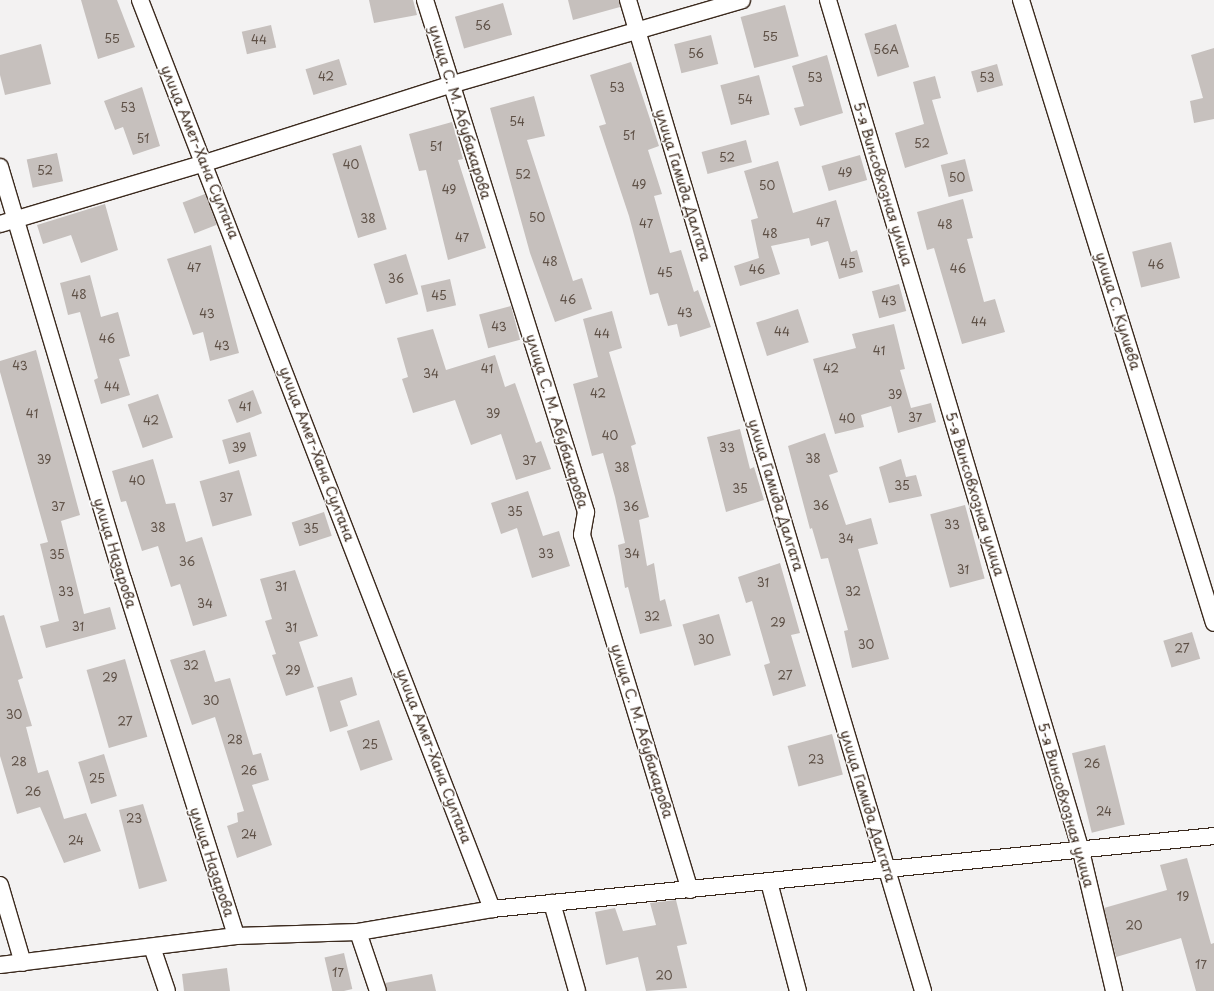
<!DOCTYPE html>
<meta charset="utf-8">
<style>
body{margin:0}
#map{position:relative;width:1214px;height:991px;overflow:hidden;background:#f3f2f2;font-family:"Playpen Sans",sans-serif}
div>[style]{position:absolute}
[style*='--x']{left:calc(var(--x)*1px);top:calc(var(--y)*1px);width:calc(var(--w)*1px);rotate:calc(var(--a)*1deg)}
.building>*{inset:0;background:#c6c0bd;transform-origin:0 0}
.roads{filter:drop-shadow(1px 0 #3b2a1e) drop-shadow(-1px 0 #3b2a1e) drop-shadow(0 1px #3b2a1e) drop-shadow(0 -1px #3b2a1e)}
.minor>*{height:16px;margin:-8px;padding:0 8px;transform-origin:8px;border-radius:8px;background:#fff}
span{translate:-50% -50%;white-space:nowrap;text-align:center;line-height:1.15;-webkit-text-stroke:3px #fff;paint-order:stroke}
.number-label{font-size:12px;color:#5e5046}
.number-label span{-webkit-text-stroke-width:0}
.street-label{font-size:14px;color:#3b2a1e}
</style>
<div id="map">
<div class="building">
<i style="clip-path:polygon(81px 0,117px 0,135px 47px,98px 59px)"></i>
<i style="clip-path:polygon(369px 0,413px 0,417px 15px,374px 23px)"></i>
<i style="clip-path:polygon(568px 0,619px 0,620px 7px,573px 20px)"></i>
<i style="left:503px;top:3px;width:33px;height:50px;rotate:74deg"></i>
<i style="left:785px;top:5px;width:53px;height:46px;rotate:75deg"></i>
<i style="left:896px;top:24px;width:45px;height:33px;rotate:73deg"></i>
<i style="left:271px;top:25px;width:23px;height:30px;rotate:77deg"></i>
<i style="left:711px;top:35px;width:30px;height:38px;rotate:76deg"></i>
<i style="clip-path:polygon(41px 44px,51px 84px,5px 95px,0 75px,0 55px)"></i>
<i style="clip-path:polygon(1214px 48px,1214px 119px,1194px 123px,1190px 101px,1203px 98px,1191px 55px)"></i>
<i style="clip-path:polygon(827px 55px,843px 113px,800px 126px,794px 108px,804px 106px,792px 66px)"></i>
<i style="left:339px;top:59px;width:27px;height:35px;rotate:73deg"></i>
<i style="clip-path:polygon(631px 62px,659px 146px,648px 150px,662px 194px,654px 196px,670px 253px,681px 250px,694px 292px,698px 290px,711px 327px,680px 337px,677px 324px,668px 326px,658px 293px,650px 295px,629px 216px,599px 126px,606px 124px,590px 75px)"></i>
<i style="left:997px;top:64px;width:22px;height:27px;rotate:74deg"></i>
<i style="left:759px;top:75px;width:41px;height:40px;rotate:75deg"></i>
<i style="clip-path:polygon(935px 76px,941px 98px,932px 100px,948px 154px,905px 168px,895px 133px,924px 124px,913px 82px)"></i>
<i style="clip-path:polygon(142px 87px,160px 146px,133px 155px,123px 127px,115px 130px,104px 101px)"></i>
<i style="clip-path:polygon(534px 96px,545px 136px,527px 140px,573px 281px,582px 278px,592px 309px,555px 322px,530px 253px,490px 108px)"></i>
<i style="clip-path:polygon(452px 122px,463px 159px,458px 160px,486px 248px,448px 260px,426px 170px,419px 171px,409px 134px)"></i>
<i style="left:746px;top:140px;width:23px;height:46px;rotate:75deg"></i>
<i style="left:361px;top:145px;width:88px;height:30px;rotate:73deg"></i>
<i style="left:57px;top:153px;width:29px;height:31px;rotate:78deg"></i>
<i style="left:860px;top:155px;width:26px;height:40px;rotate:74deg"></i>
<i style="left:965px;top:159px;width:33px;height:25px;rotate:76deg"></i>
<i style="clip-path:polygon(778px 161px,793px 213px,836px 200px,851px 252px,857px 250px,863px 272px,839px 279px,828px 241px,811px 246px,809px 238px,771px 246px,780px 274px,740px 286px,734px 266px,759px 258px,751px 220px,758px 218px,744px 171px)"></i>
<i style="left:205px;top:194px;width:33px;height:24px;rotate:69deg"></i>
<i style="clip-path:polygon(963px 199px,973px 238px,967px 239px,984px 302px,995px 299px,1005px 332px,962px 344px,934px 248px,927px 250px,917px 212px)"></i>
<i style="clip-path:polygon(105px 204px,118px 250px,81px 263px,71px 235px,43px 244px,37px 225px)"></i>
<i style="left:1171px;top:242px;width:37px;height:40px;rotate:76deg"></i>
<i style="clip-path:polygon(211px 245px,239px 353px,210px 361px,203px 332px,193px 335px,167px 259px)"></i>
<i style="left:406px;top:254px;width:42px;height:34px;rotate:73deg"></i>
<i style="clip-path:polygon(90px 275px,101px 317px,118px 312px,130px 356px,119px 359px,130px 395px,101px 404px,94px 380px,98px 378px,80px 312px,68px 315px,60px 283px)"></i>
<i style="left:450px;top:279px;width:27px;height:30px;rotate:77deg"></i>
<i style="left:899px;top:284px;width:28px;height:28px;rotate:75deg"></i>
<i style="left:511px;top:306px;width:35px;height:33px;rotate:75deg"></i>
<i style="left:798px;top:309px;width:35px;height:44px;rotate:72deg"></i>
<i style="clip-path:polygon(612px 311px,622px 348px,609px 352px,636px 444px,631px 446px,649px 517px,639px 520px,647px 566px,654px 563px,660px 601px,665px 599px,672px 626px,640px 634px,628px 587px,625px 588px,618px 545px,625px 543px,615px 497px,603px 453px,592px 456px,573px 384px,598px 377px,583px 319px)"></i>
<i style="clip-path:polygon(894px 324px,905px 369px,900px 370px,911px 408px,931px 403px,936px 422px,898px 433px,891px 406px,861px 415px,864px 427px,835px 434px,813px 359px,856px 348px,852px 334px)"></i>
<i style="clip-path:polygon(433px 329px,446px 370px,495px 355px,505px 387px,515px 383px,536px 443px,541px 441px,551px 469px,516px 480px,501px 434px,471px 445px,455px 400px,413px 413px,402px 379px,408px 377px,397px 338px)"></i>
<i style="clip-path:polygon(36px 350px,80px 515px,61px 521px,84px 614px,110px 607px,116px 629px,46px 648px,40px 626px,59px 621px,40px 544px,48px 542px,0 372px,0 361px)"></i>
<i style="left:253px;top:390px;width:25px;height:27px;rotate:69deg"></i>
<i style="left:158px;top:394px;width:46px;height:32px;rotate:71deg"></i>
<i style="clip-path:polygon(740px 429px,750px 469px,754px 467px,764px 500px,726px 512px,707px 437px)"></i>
<i style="left:250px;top:432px;width:25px;height:29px;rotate:74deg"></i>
<i style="clip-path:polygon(825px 433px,838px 472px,829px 475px,846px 525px,871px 518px,878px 544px,858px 549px,889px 659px,852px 668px,844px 631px,848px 630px,828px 558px,821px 559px,812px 528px,810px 529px,788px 446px)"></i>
<i style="clip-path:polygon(153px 459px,166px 504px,175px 503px,186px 542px,202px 537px,227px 616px,193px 626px,180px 584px,171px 587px,158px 546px,142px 551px,126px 501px,121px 502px,112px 471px)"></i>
<i style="clip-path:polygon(901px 459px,906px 477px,916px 475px,922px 496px,889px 503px,879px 467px)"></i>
<i style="left:239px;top:470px;width:47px;height:41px;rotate:74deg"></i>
<i style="clip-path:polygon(528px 491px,543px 536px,559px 531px,570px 566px,532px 578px,517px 528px,501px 534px,491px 503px)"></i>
<i style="left:965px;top:505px;width:76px;height:36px;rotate:75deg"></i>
<i style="left:324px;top:512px;width:25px;height:34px;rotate:72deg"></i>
<i style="clip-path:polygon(780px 563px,800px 633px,791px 635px,806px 686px,773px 696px,764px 665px,770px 663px,752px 601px,746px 603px,738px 577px)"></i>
<i style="clip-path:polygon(295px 570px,318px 636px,299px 642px,314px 687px,286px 696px,272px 655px,276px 654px,265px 621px,272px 619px,260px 579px)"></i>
<i style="left:719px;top:614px;width:43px;height:38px;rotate:74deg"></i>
<i style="clip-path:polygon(4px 615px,23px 678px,18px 680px,32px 726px,26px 727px,38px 773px,48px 770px,64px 819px,86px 813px,101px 851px,64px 863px,40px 807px,17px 814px,0 756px,0 616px)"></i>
<i style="left:1192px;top:632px;width:28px;height:30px;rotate:73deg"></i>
<i style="clip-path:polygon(205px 650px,215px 682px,230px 678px,253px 755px,261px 753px,269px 780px,252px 785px,272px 845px,237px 858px,227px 826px,238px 822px,237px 813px,244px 811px,215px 717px,192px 725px,170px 660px)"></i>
<i style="left:125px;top:659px;width:81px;height:40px;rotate:74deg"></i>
<i style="clip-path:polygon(352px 677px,357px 695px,340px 701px,348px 726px,330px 732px,317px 687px)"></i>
<i style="left:379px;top:720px;width:42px;height:34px;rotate:71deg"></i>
<i style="left:832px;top:734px;width:42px;height:46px;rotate:75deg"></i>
<i style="left:1105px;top:745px;width:82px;height:34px;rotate:76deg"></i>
<i style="left:104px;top:754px;width:44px;height:27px;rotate:73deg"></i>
<i style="clip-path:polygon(143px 804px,167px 881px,139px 889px,119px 810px)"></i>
<i style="clip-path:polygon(1187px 858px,1211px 944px,1214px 943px,1214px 991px,1196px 991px,1181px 938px,1116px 957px,1104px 908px,1167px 890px,1160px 865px)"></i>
<i style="clip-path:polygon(676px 900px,687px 944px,677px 946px,687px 988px,646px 991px,638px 957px,606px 965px,595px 912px,615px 908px,623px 931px,656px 925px,650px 903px)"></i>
<i style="left:344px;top:953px;width:37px;height:20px;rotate:77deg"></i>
<i style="clip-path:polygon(227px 968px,230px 991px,184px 991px,182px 974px)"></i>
<i style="clip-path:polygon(432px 974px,436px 991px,387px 991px,385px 983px)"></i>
</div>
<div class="roads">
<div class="minor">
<i style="--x:140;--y:0;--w:975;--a:68.83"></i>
<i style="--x:425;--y:0;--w:537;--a:72.54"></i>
<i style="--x:586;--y:512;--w:23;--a:100"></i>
<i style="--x:582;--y:535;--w:371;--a:73.1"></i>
<i style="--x:628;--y:0;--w:1034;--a:73.42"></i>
<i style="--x:828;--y:0;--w:888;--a:73.44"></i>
<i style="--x:1081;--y:851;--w:144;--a:76.7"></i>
<i style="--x:1021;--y:0;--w:652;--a:72.79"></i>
<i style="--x:0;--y:167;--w:430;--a:73.4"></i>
<i style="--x:123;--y:579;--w:374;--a:72.4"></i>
<i style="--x:0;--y:224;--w:214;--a:-16.6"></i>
<i style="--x:205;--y:163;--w:257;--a:-17.7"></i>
<i style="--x:450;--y:85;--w:304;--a:-16.2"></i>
<i style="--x:769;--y:882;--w:113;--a:75.1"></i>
<i style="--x:0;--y:885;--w:81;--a:73.6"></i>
<i style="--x:552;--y:903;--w:91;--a:74.1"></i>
<i style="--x:358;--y:932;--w:62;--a:71.3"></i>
<i style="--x:152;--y:947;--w:46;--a:71.2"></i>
<i style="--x:0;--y:965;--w:238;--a:-7"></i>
<i style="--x:236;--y:936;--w:122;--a:-1.9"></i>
<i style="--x:358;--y:932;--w:136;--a:-9.7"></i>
<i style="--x:492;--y:909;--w:726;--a:-5.77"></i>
</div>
</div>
<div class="number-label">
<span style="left:483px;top:26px">56</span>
<span style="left:770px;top:37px">55</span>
<span style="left:112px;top:39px">55</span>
<span style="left:259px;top:40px">44</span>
<span style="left:886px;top:50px">56А</span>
<span style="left:696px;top:54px">56</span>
<span style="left:326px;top:77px">42</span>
<span style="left:815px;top:78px">53</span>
<span style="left:987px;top:78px">53</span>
<span style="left:617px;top:88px">53</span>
<span style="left:745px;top:100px">54</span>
<span style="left:128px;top:108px">53</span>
<span style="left:517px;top:122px">54</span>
<span style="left:629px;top:136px">51</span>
<span style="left:143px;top:139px">51</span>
<span style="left:922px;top:144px">52</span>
<span style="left:436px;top:147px">51</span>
<span style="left:727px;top:158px">52</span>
<span style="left:351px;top:165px">40</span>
<span style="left:45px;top:171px">52</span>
<span style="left:845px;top:173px">49</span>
<span style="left:523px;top:175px">52</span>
<span style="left:957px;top:178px">50</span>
<span style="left:639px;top:185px">49</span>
<span style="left:767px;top:186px">50</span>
<span style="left:449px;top:190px">49</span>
<span style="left:537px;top:218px">50</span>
<span style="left:368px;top:219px">38</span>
<span style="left:823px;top:223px">47</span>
<span style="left:646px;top:224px">47</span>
<span style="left:945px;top:225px">48</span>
<span style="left:770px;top:234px">48</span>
<span style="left:462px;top:238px">47</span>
<span style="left:550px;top:262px">48</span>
<span style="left:848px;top:264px">45</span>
<span style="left:1156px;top:265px">46</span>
<span style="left:194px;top:268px">47</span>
<span style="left:958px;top:269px">46</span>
<span style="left:757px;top:270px">46</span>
<span style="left:665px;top:273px">45</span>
<span style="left:396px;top:279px">36</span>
<span style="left:79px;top:295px">48</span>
<span style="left:439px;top:296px">45</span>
<span style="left:568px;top:300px">46</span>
<span style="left:889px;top:301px">43</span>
<span style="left:685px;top:313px">43</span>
<span style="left:207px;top:314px">43</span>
<span style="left:979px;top:322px">44</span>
<span style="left:499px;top:327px">43</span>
<span style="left:782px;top:332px">44</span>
<span style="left:602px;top:334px">44</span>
<span style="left:107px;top:339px">46</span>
<span style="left:222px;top:346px">43</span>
<span style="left:879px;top:351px">41</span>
<span style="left:20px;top:366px">43</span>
<span style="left:487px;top:369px">41</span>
<span style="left:831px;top:369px">42</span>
<span style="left:431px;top:374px">34</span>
<span style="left:112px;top:387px">44</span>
<span style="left:598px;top:394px">42</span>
<span style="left:895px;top:395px">39</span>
<span style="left:245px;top:407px">41</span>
<span style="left:32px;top:414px">41</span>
<span style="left:493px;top:414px">39</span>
<span style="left:915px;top:418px">37</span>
<span style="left:847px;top:419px">40</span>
<span style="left:151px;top:421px">42</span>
<span style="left:610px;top:436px">40</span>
<span style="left:239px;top:448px">39</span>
<span style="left:727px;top:448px">33</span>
<span style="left:813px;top:459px">38</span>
<span style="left:44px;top:460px">39</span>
<span style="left:529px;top:461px">37</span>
<span style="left:622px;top:468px">38</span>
<span style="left:137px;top:481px">40</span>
<span style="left:902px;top:486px">35</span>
<span style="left:740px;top:489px">35</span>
<span style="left:226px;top:498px">37</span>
<span style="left:821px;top:506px">36</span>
<span style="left:58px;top:507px">37</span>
<span style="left:631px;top:507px">36</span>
<span style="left:515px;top:512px">35</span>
<span style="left:952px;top:525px">33</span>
<span style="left:158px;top:528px">38</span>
<span style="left:311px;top:529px">35</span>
<span style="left:846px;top:539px">34</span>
<span style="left:546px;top:554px">33</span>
<span style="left:632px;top:554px">34</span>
<span style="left:57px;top:555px">35</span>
<span style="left:187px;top:562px">36</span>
<span style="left:963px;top:570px">31</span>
<span style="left:763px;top:583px">31</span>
<span style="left:281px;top:587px">31</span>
<span style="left:66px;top:592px">33</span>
<span style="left:853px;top:592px">32</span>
<span style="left:205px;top:604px">34</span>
<span style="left:652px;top:617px">32</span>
<span style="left:778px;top:623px">29</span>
<span style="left:78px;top:627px">31</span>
<span style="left:291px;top:628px">31</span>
<span style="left:706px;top:640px">30</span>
<span style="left:866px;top:645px">30</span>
<span style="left:1182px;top:649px">27</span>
<span style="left:191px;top:666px">32</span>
<span style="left:293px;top:671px">29</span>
<span style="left:785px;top:676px">27</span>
<span style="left:110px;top:678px">29</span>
<span style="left:211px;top:701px">30</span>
<span style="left:14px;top:715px">30</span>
<span style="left:125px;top:722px">27</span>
<span style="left:235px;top:740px">28</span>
<span style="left:370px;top:745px">25</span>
<span style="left:816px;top:760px">23</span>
<span style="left:19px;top:762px">28</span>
<span style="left:1092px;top:764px">26</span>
<span style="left:249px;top:771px">26</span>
<span style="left:97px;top:779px">25</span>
<span style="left:33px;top:792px">26</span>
<span style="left:1104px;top:812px">24</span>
<span style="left:134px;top:819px">23</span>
<span style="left:249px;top:835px">24</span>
<span style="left:76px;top:841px">24</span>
<span style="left:1183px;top:897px">19</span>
<span style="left:1134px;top:926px">20</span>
<span style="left:1201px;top:965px">17</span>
<span style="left:338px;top:973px">17</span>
<span style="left:664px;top:976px">20</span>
</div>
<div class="street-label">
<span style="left:460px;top:112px;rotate:73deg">улица С. М. Абубакарова</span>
<span style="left:200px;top:152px;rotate:68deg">улица Амет-Хана Султана</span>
<span style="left:883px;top:184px;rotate:73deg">5-я Винсовхозная улица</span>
<span style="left:683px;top:185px;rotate:73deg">улица Гамида Далгата</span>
<span style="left:1118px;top:311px;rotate:73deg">улица С. Кулиева</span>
<span style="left:557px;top:421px;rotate:73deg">улица С. М. Абубакарова</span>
<span style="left:317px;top:454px;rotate:69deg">улица Амет-Хана Султана</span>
<span style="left:975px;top:494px;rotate:73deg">5-я Винсовхозная улица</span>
<span style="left:776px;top:495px;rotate:73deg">улица Гамида Далгата</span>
<span style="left:115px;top:553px;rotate:73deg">улица Назарова</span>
<span style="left:642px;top:731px;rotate:73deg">улица С. М. Абубакарова</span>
<span style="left:434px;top:756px;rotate:69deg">улица Амет-Хана Султана</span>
<span style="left:1066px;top:805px;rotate:74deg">5-я Винсовхозная улица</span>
<span style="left:868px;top:806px;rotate:73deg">улица Гамида Далгата</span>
<span style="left:212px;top:862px;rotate:72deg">улица Назарова</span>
</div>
</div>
